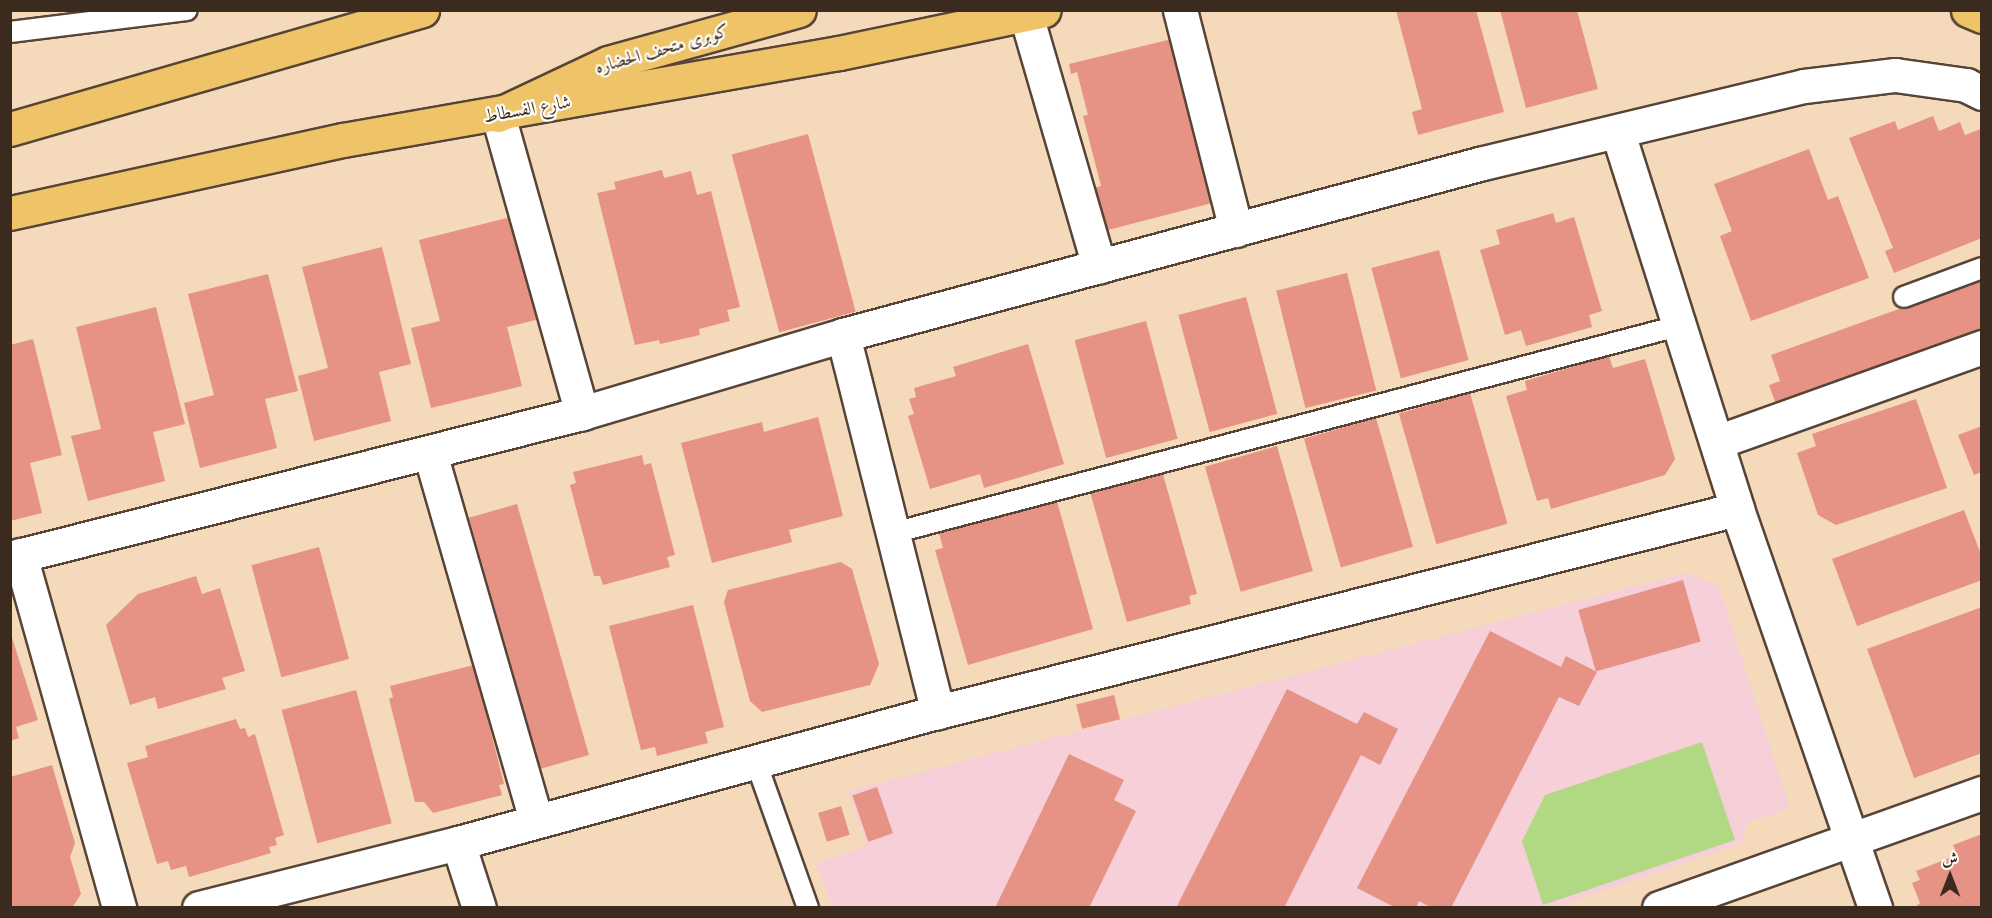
<!DOCTYPE html>
<meta charset="utf-8">
<style>
body{margin:0}
#map{position:relative;width:1992px;height:918px;overflow:hidden;background:#f4d9bb;font-family:"Libre Caslon Text",Amiri,serif}
div>[style]{position:absolute}
[style*='--x']{left:calc(var(--x)*1px);top:calc(var(--y)*1px);width:calc(var(--w)*1px);rotate:calc(var(--a)*1deg)}
.built>*{inset:0;background:#f6cfd8}
.green>*{inset:0;background:#b1d983}
.building>*{inset:0;background:#e69285;transform-origin:0 0}
.roads{filter:drop-shadow(2px 0 #574436) drop-shadow(-2px 0 #574436) drop-shadow(0 2px #574436) drop-shadow(0 -2px #574436)}
.lane>*{height:20px;margin:-10px;padding:0 10px;transform-origin:10px;border-radius:10px;background:#fff}
.street>*{height:33px;margin:-16.5px;padding:0 16.5px;transform-origin:16.5px;border-radius:16.5px;background:#fff}
.primary>*{height:33px;margin:-16.5px;padding:0 16.5px;transform-origin:16.5px;border-radius:16.5px;background:#efc469}
.highway>*{height:33px;margin:-16.5px;padding:0 16.5px;transform-origin:16.5px;border-radius:16.5px;background:#efc469}
span{translate:-50% -50%;white-space:nowrap;text-align:center;line-height:1.15;-webkit-text-stroke:4.5px #fdfcf7;paint-order:stroke}
.street-label{font-size:18px;color:#3b2a1e}
.frame{position:absolute;inset:0;border:12px solid #3b2a1e;pointer-events:none}
.north{position:absolute;left:1920px;top:846px;width:60px;height:60px;-webkit-text-stroke:4px #fdfcf7;paint-order:stroke;rotate:0deg;font-size:16px;font-weight:700;line-height:24px;text-align:center;color:#3b2a1e}
.north::after{content:'';display:block;margin:auto;width:21px;height:27px;background:#3b2a1e;clip-path:polygon(50% 0,100% 100%,50% 72%,0 100%)}
</style>
<div id="map">
<div class="built">
<i style="clip-path:polygon(1685px 573px,1718px 585px,1790px 808px,1747px 823px,1742px 843px,1557px 907px,833px 907px,816px 863px,867px 846px,849px 791px)"></i>
</div>
<div class="green">
<i style="clip-path:polygon(1702px 742px,1735px 840px,1543px 905px,1522px 841px,1545px 795px)"></i>
</div>
<div class="building">
<i style="clip-path:polygon(1396px 10px,1476px 10px,1504px 112px,1418px 135px,1412px 112px,1422px 109px)"></i>
<i style="clip-path:polygon(1500px 10px,1577px 10px,1598px 89px,1526px 108px)"></i>
<i style="clip-path:polygon(1176px 38px,1220px 201px,1104px 231px,1093px 188px,1101px 186px,1083px 116px,1088px 115px,1077px 72px,1071px 74px,1069px 64px)"></i>
<i style="clip-path:polygon(1933px 116px,1939px 131px,1960px 122px,1965px 135px,1981px 129px,1982px 238px,1894px 273px,1885px 251px,1893px 248px,1849px 138px,1895px 121px,1898px 130px)"></i>
<i style="left:808px;top:134px;width:184px;height:79px;rotate:75deg"></i>
<i style="clip-path:polygon(1809px 149px,1828px 200px,1838px 196px,1869px 278px,1751px 321px,1720px 236px,1732px 231px,1714px 184px)"></i>
<i style="clip-path:polygon(662px 170px,664px 178px,691px 171px,697px 195px,711px 191px,740px 307px,727px 310px,730px 321px,699px 329px,700px 335px,660px 344px,659px 340px,635px 345px,597px 193px,616px 189px,614px 182px)"></i>
<i style="clip-path:polygon(1553px 213px,1556px 223px,1574px 217px,1602px 311px,1589px 315px,1592px 327px,1526px 346px,1521px 330px,1505px 335px,1480px 250px,1500px 244px,1496px 230px)"></i>
<i style="clip-path:polygon(523px 214px,548px 317px,507px 327px,522px 386px,431px 408px,411px 328px,440px 321px,419px 240px)"></i>
<i style="clip-path:polygon(382px 247px,411px 364px,379px 372px,391px 421px,314px 441px,298px 376px,328px 368px,302px 267px)"></i>
<i style="left:1439px;top:250px;width:114px;height:70px;rotate:75deg"></i>
<i style="left:1347px;top:273px;width:121px;height:73px;rotate:76deg"></i>
<i style="clip-path:polygon(268px 274px,298px 391px,265px 399px,277px 448px,200px 468px,184px 403px,214px 395px,188px 294px)"></i>
<i style="clip-path:polygon(1982px 279px,1982px 333px,1777px 407px,1769px 385px,1780px 381px,1771px 355px)"></i>
<i style="left:1246px;top:297px;width:121px;height:70px;rotate:75deg"></i>
<i style="clip-path:polygon(156px 307px,185px 424px,153px 432px,165px 481px,88px 501px,71px 436px,101px 429px,76px 327px)"></i>
<i style="left:1146px;top:321px;width:122px;height:74px;rotate:75deg"></i>
<i style="clip-path:polygon(33px 339px,62px 455px,30px 463px,42px 513px,10px 521px,10px 345px)"></i>
<i style="clip-path:polygon(1028px 344px,1064px 464px,984px 488px,980px 474px,930px 489px,908px 416px,914px 414px,909px 399px,916px 397px,914px 388px,956px 376px,953px 367px)"></i>
<i style="clip-path:polygon(1609px 356px,1613px 368px,1645px 359px,1675px 459px,1665px 475px,1551px 509px,1548px 498px,1537px 501px,1506px 396px,1527px 390px,1525px 381px)"></i>
<i style="left:1470px;top:393px;width:136px;height:74px;rotate:74deg"></i>
<i style="clip-path:polygon(1916px 399px,1947px 488px,1836px 525px,1818px 515px,1797px 453px,1816px 446px,1812px 434px)"></i>
<i style="clip-path:polygon(818px 417px,843px 516px,789px 530px,792px 542px,712px 563px,681px 443px,762px 422px,764px 432px)"></i>
<i style="left:1376px;top:418px;width:134px;height:75px;rotate:74deg"></i>
<i style="clip-path:polygon(1982px 426px,1982px 472px,1974px 475px,1958px 435px)"></i>
<i style="left:1277px;top:446px;width:130px;height:75px;rotate:74deg"></i>
<i style="clip-path:polygon(642px 455px,644px 465px,651px 463px,675px 555px,667px 557px,670px 567px,603px 585px,600px 576px,594px 576px,570px 485px,576px 483px,573px 472px)"></i>
<i style="clip-path:polygon(1162px 471px,1197px 594px,1189px 596px,1191px 604px,1127px 622px,1090px 492px)"></i>
<i style="clip-path:polygon(1056px 498px,1093px 629px,968px 665px,935px 550px,943px 548px,938px 530px)"></i>
<i style="left:517px;top:504px;width:261px;height:50px;rotate:74deg"></i>
<i style="clip-path:polygon(1964px 510px,1982px 557px,1982px 580px,1857px 626px,1832px 559px)"></i>
<i style="left:319px;top:547px;width:116px;height:70px;rotate:75deg"></i>
<i style="clip-path:polygon(841px 562px,852px 569px,879px 664px,870px 685px,762px 712px,750px 701px,724px 602px,728px 590px)"></i>
<i style="clip-path:polygon(196px 576px,202px 594px,220px 588px,245px 671px,222px 678px,226px 689px,158px 709px,155px 697px,130px 705px,106px 625px,138px 594px)"></i>
<i style="left:1683px;top:580px;width:64px;height:109px;rotate:74deg"></i>
<i style="clip-path:polygon(693px 605px,724px 727px,705px 732px,708px 743px,657px 756px,655px 747px,641px 750px,609px 626px)"></i>
<i style="clip-path:polygon(1982px 607px,1982px 753px,1914px 778px,1867px 649px)"></i>
<i style="clip-path:polygon(10px 631px,38px 720px,16px 727px,19px 738px,10px 741px)"></i>
<i style="clip-path:polygon(1490px 631px,1561px 667px,1566px 656px,1597px 672px,1579px 706px,1559px 697px,1451px 908px,1432px 908px,1419px 901px,1416px 908px,1396px 908px,1357px 888px)"></i>
<i style="clip-path:polygon(474px 665px,504px 784px,499px 785px,502px 795px,433px 813px,424px 802px,415px 802px,389px 699px,393px 697px,390px 686px)"></i>
<i style="clip-path:polygon(1287px 689px,1357px 724px,1364px 712px,1398px 729px,1380px 765px,1361px 755px,1284px 908px,1176px 908px)"></i>
<i style="left:356px;top:690px;width:138px;height:77px;rotate:75deg"></i>
<i style="left:1114px;top:695px;width:25px;height:39px;rotate:76deg"></i>
<i style="clip-path:polygon(236px 719px,240px 729px,245px 728px,248px 737px,255px 734px,284px 835px,275px 838px,277px 845px,269px 847px,271px 853px,189px 877px,186px 866px,171px 870px,168px 861px,157px 864px,127px 763px,148px 757px,145px 746px)"></i>
<i style="clip-path:polygon(1069px 754px,1124px 780px,1114px 800px,1136px 811px,1089px 908px,995px 908px)"></i>
<i style="clip-path:polygon(52px 765px,75px 843px,70px 857px,81px 894px,72px 908px,10px 908px,10px 777px)"></i>
<i style="left:877px;top:787px;width:49px;height:26px;rotate:71deg"></i>
<i style="left:841px;top:806px;width:30px;height:24px;rotate:73deg"></i>
<i style="clip-path:polygon(1982px 834px,1982px 908px,1914px 908px,1920px 903px,1912px 883px,1920px 880px,1916px 871px,1957px 855px,1953px 845px)"></i>
</div>
<div class="roads">
<div class="lane">
<i style="--x:10;--y:32;--w:178;--a:-7.1"></i>
<i style="--x:1904;--y:297;--w:83;--a:-20.4"></i>
<i style="--x:893;--y:533;--w:812;--a:-14.77"></i>
<i style="--x:756;--y:762;--w:155;--a:70.4"></i>
</div>
<div class="street">
<i style="--x:1180;--y:10;--w:227;--a:75.7"></i>
<i style="--x:1026;--y:15;--w:262;--a:73.8"></i>
<i style="--x:498;--y:115;--w:310;--a:74.3"></i>
<i style="--x:1618;--y:133;--w:394;--a:72.4"></i>
<i style="--x:1737;--y:509;--w:422;--a:70.9"></i>
<i style="--x:843;--y:335;--w:389;--a:75.9"></i>
<i style="--x:1717;--y:442;--w:282;--a:-19.7"></i>
<i style="--x:430;--y:453;--w:382;--a:73.9"></i>
<i style="--x:20;--y:555;--w:367;--a:74.3"></i>
<i style="--x:10;--y:558;--w:590;--a:-14.22"></i>
<i style="--x:582;--y:413;--w:272;--a:-16.6"></i>
<i style="--x:843;--y:335;--w:659;--a:-15.05"></i>
<i style="--x:1479;--y:164;--w:334;--a:-13.5"></i>
<i style="--x:1804;--y:86;--w:92;--a:-6.9"></i>
<i style="--x:1895;--y:75;--w:72;--a:8"></i>
<i style="--x:1966;--y:85;--w:18;--a:27"></i>
<i style="--x:458;--y:843;--w:68;--a:72.1"></i>
<i style="--x:199;--y:908;--w:267;--a:-14.1"></i>
<i style="--x:458;--y:843;--w:498;--a:-15.3"></i>
<i style="--x:938;--y:712;--w:824;--a:-14.26"></i>
<i style="--x:1659;--y:908;--w:343;--a:-19.6"></i>
</div>
<div class="primary">
<i style="--x:10;--y:129;--w:429;--a:-16.1"></i>
<i style="--x:10;--y:213;--w:341;--a:-12.4"></i>
<i style="--x:343;--y:140;--w:504;--a:-9.95"></i>
<i style="--x:839;--y:53;--w:209;--a:-11.8"></i>
</div>
<div class="highway">
<i style="--x:1968;--y:10;--w:15;--a:23"></i>
<i style="--x:498;--y:115;--w:122;--a:-25.3"></i>
<i style="--x:608;--y:63;--w:198;--a:-15.5"></i>
</div>
</div>
<div class="street-label">
<span style="left:662px;top:49px;rotate:-16deg">كوبرى متحف الحضاره</span>
<span style="left:527px;top:109px;rotate:-10deg">شارع الفسطاط</span>
</div>
<div class="frame"></div>
<div class="north">ش</div>
</div>
